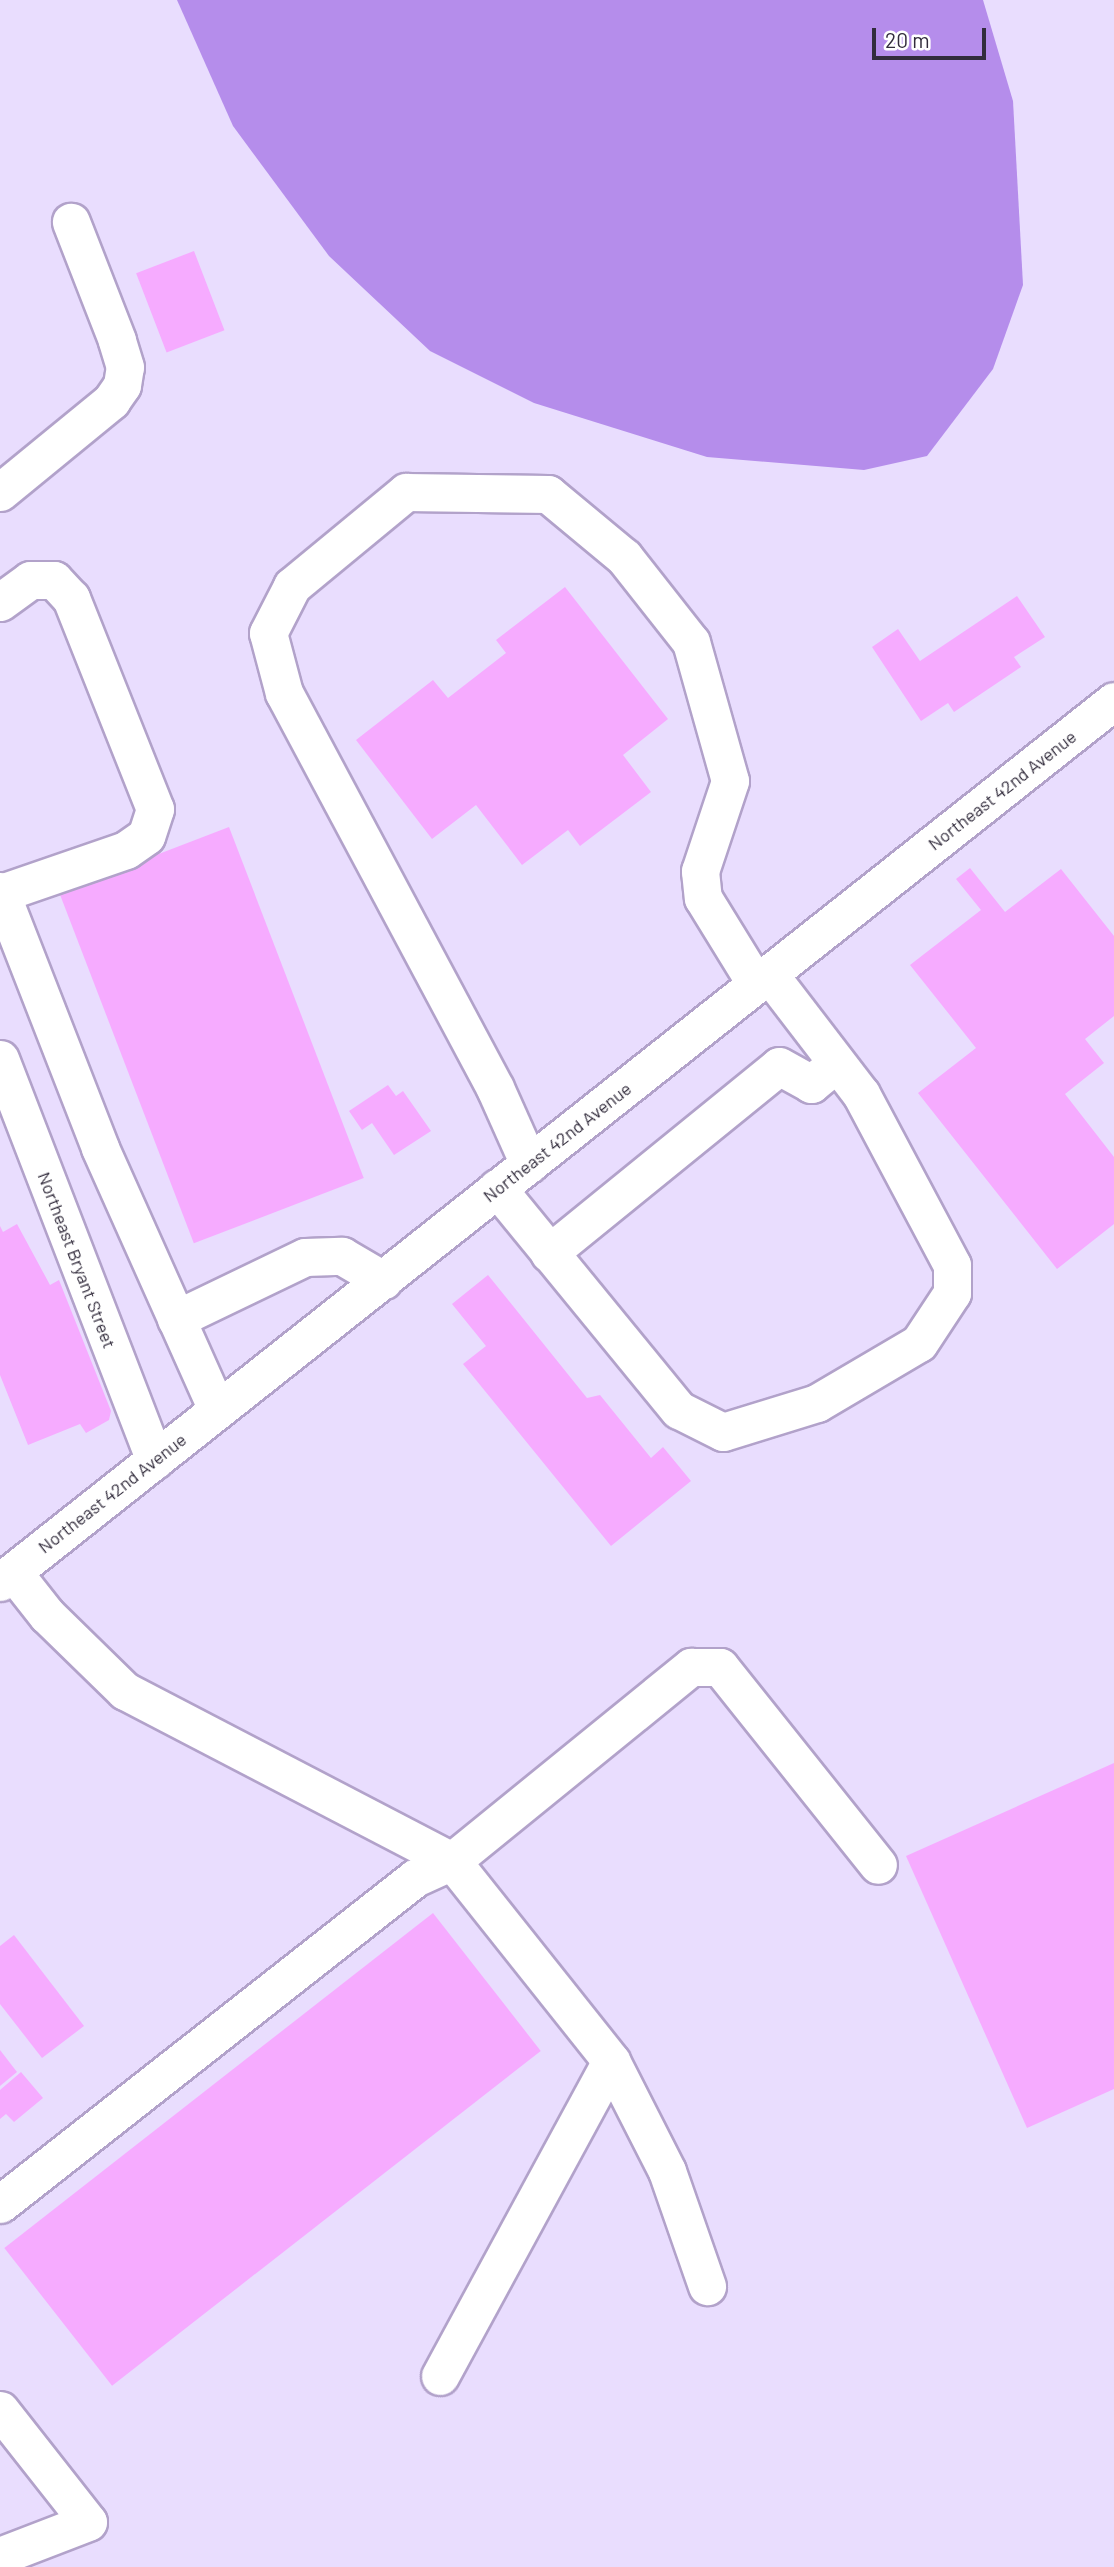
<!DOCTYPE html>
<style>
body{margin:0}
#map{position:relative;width:1114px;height:2567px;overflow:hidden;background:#e9ddfe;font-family:Barlow,sans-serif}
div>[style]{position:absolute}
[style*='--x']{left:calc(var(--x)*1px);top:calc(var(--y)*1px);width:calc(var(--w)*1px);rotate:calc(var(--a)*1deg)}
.water>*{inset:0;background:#b58deb}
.building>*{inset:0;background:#f6abff;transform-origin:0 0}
.roads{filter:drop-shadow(2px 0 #b2a2ca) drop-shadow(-2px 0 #b2a2ca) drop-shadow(0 2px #b2a2ca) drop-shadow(0 -2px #b2a2ca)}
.minor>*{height:37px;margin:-18.5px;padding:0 18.5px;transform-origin:18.5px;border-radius:18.5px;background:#fff}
span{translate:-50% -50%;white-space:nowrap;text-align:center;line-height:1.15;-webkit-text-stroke:5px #fff;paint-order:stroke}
.street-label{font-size:18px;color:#322c3c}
.scale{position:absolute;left:872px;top:28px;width:114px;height:32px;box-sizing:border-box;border:4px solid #322c3c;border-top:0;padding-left:9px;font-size:21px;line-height:24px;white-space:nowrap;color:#322c3c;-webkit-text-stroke:5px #fff;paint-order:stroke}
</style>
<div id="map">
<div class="water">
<i style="clip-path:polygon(177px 0,983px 0,1013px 101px,1023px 285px,993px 369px,927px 456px,864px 470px,707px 457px,534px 403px,430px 351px,329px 256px,233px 126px)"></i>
</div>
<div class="building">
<i style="left:194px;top:251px;width:85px;height:62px;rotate:69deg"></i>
<i style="clip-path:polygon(565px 587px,668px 719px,623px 755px,651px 792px,580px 846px,568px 830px,522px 865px,476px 805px,432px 839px,356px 740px,433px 680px,448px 698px,506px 653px,496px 640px)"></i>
<i style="clip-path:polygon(1017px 596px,1045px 637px,1014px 657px,1021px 667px,954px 712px,948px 703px,921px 721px,872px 647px,898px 629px,920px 661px)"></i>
<i style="left:229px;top:827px;width:376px;height:182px;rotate:69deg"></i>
<i style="clip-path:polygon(970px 868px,1005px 912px,1061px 869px,1114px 936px,1114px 1016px,1085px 1039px,1104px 1063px,1065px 1094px,1114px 1157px,1114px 1224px,1057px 1269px,918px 1093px,976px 1048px,910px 965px,981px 910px,956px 879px)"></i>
<i style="clip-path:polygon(388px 1085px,396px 1096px,403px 1091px,431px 1131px,394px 1155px,372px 1123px,362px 1130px,349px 1111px)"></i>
<i style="clip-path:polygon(17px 1224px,50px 1285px,59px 1280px,111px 1411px,109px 1420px,86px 1433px,80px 1424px,28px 1445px,0 1375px,0 1226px,3px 1232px)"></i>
<i style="clip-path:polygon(488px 1275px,587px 1398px,600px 1395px,651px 1458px,663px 1447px,691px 1481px,611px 1546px,463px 1364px,486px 1346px,452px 1304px)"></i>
<i style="clip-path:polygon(1114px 1763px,1114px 2089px,1027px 2128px,906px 1856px)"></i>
<i style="left:433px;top:1913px;width:175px;height:544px;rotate:52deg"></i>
<i style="clip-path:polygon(14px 1935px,84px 2026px,42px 2058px,0 2004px,0 1946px)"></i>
<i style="clip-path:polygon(0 2050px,17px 2072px,0 2086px)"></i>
<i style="clip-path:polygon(21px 2072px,43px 2098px,14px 2122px,6px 2114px,0 2119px,0 2090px)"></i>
</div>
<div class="roads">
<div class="minor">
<i style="--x:0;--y:492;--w:144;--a:-39.3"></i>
<i style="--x:111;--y:401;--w:19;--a:-55"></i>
<i style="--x:122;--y:385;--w:18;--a:-81"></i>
<i style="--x:125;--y:367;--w:28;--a:-107"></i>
<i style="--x:117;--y:340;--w:127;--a:-111.3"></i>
<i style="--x:0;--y:602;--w:37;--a:-36"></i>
<i style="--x:30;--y:580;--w:24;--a:0"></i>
<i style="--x:54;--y:580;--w:25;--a:47"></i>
<i style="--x:71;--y:598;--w:227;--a:68.3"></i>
<i style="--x:155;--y:809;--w:28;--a:108"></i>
<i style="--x:146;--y:836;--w:24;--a:145"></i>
<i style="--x:126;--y:850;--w:132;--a:161"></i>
<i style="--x:0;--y:891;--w:276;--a:68.7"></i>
<i style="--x:100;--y:1148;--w:287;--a:65.9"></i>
<i style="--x:0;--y:1059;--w:430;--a:68.9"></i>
<i style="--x:529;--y:1164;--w:83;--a:-114.1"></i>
<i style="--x:495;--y:1088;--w:448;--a:-118.1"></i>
<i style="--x:284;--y:693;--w:62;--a:-104.9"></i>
<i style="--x:268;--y:633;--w:53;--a:-62.9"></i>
<i style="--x:292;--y:586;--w:148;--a:-39.5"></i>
<i style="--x:406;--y:492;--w:142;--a:0.8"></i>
<i style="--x:548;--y:494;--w:99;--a:39.7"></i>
<i style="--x:624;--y:557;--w:108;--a:51.8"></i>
<i style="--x:691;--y:642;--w:144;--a:74.3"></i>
<i style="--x:730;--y:781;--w:95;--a:108.4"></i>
<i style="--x:700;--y:871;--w:27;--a:84"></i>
<i style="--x:703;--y:898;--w:101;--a:58.4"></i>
<i style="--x:497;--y:1188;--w:287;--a:50.7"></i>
<i style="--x:679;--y:1410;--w:49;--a:26.6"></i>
<i style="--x:723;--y:1432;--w:98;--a:-17.1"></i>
<i style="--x:817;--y:1403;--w:118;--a:-30.5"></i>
<i style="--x:919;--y:1343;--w:60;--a:-56.6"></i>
<i style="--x:952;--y:1293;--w:28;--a:-90"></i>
<i style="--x:952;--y:1265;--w:194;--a:-118"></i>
<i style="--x:861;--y:1094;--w:151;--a:-127.5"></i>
<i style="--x:549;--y:1253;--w:296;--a:-39.1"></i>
<i style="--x:779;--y:1066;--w:37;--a:29"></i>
<i style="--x:811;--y:1084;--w:33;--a:-39"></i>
<i style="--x:176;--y:1319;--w:143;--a:-25.7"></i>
<i style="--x:305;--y:1257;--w:37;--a:-2"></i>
<i style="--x:342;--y:1256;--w:48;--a:30.3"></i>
<i style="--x:13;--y:1572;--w:55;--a:51.7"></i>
<i style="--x:47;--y:1615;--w:109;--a:44.3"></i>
<i style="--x:125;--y:1691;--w:369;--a:27.5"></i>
<i style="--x:452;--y:1861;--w:256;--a:51.5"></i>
<i style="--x:611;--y:2061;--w:123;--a:63"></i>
<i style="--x:667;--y:2171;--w:122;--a:70.8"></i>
<i style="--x:0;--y:1582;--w:1420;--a:-38.34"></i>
<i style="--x:0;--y:2204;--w:528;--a:-38.15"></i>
<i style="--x:415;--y:1878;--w:41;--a:-24.7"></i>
<i style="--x:452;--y:1861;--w:308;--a:-39.1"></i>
<i style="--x:691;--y:1667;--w:29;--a:0"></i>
<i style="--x:720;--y:1667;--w:253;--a:51.4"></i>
<i style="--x:440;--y:2376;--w:358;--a:-61.5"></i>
<i style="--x:0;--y:2410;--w:142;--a:51.8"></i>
<i style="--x:88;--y:2522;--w:94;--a:158.9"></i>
</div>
</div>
<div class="street-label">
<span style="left:1002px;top:790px;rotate:-38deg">Northeast 42nd Avenue</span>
<span style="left:557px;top:1142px;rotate:-38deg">Northeast 42nd Avenue</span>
<span style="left:77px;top:1260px;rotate:69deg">Northeast Bryant Street</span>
<span style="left:112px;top:1493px;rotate:-38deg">Northeast 42nd Avenue</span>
</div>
<div class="scale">20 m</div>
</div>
